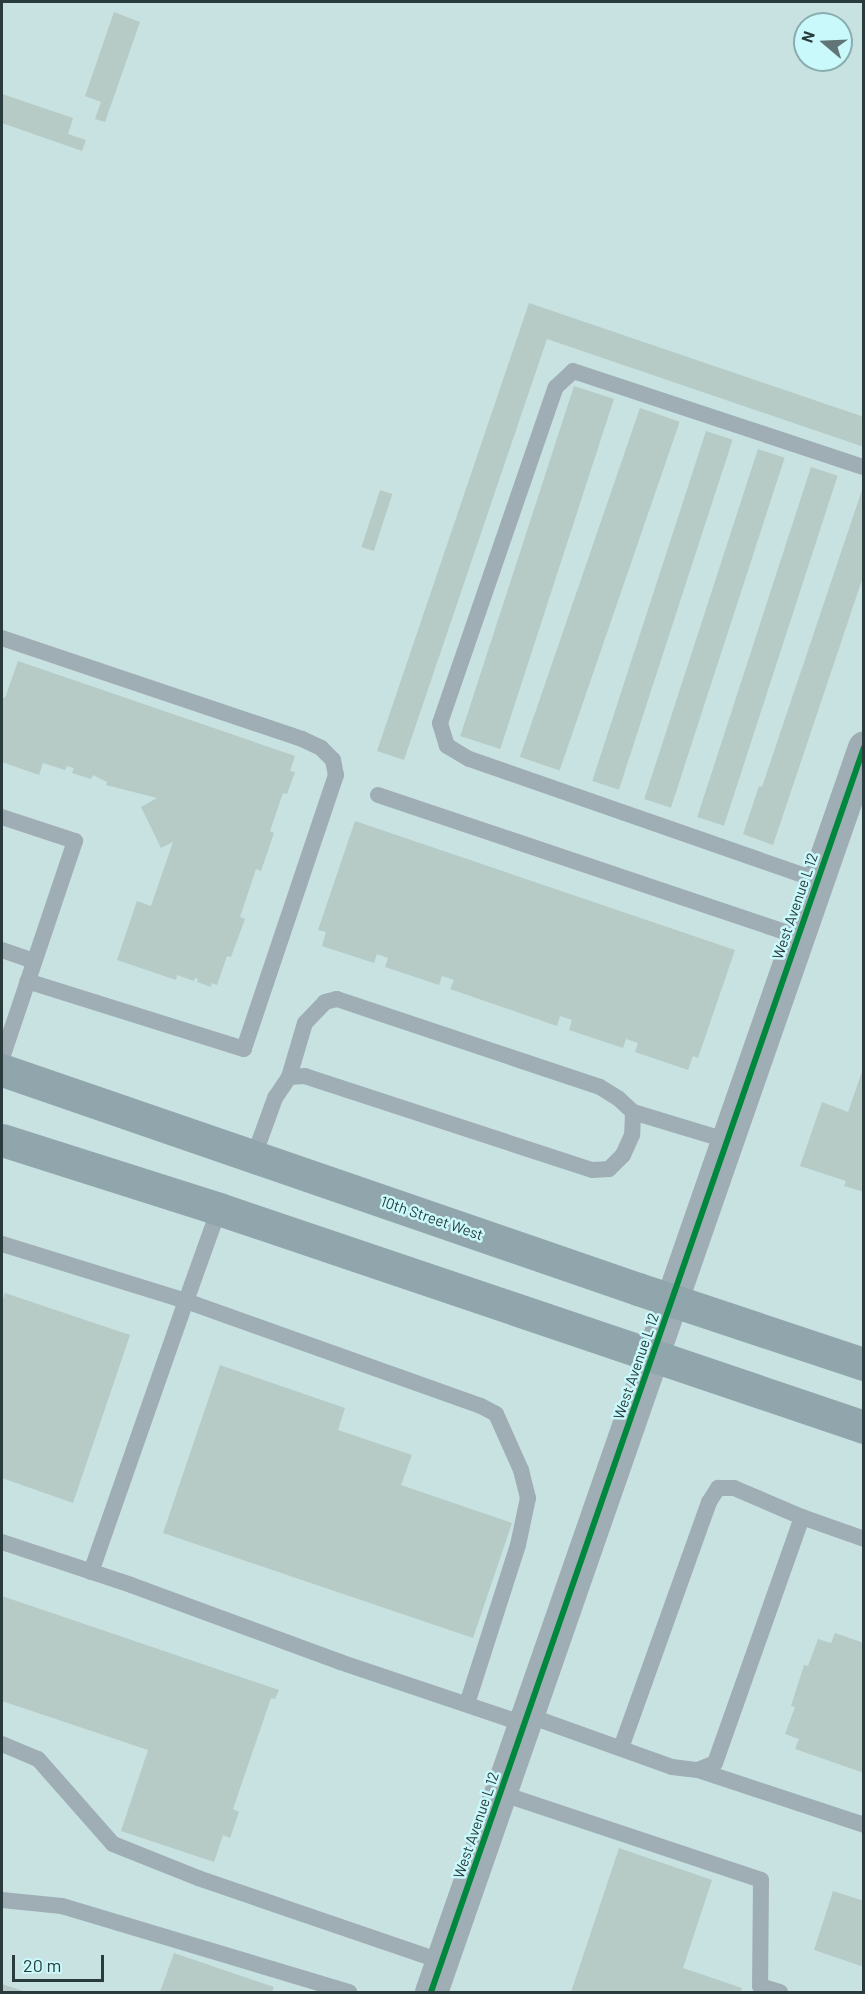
<!DOCTYPE html>
<style>
body{margin:0}
#map{position:relative;width:865px;height:1994px;overflow:hidden;background:#c8e2e2;font-family:Barlow,sans-serif}
div>[style]{position:absolute}
[style*='--x']{left:calc(var(--x)*1px);top:calc(var(--y)*1px);width:calc(var(--w)*1px);rotate:calc(var(--a)*1deg)}
.building>*{inset:0;background:#b6cac6;transform-origin:0 0}
.lane>*{height:16px;margin:-8px;padding:0 8px;transform-origin:8px;border-radius:8px;background:#9faeb4}
.street>*{height:33px;margin:-16.5px;padding:0 16.5px;transform-origin:16.5px;border-radius:16.5px;background:#9faeb4}
.primary>*{height:33px;margin:-16.5px;padding:0 16.5px;transform-origin:16.5px;border-radius:16.5px;background:#91a6ac}
.cycleway>*{height:6px;margin:-3px;padding:0 3px;transform-origin:3px;border-radius:3px;background:#00873e}
span{translate:-50% -50%;white-space:nowrap;text-align:center;line-height:1.15;-webkit-text-stroke:5px #caf9fb;paint-order:stroke}
.street-label{font-size:15px;color:#293b3c}
.frame{position:absolute;inset:0;border:3px solid #293b3c;pointer-events:none}
.north{position:absolute;left:793px;top:12px;width:60px;height:60px;box-sizing:border-box;background:#caf9fb;border:2px solid #8aadaf;border-radius:50%;rotate:289deg;font-size:16px;font-weight:700;line-height:24px;text-align:center;color:#293b3c}
.north::after{content:'';display:block;margin:auto;width:21px;height:27px;background:#617576;clip-path:polygon(50% 0,100% 100%,50% 72%,0 100%)}
.scale{position:absolute;left:12px;top:1955px;width:92px;height:27px;box-sizing:border-box;border:3px solid #293b3c;border-top:0;padding-left:8px;font-size:18px;line-height:21px;white-space:nowrap;color:#293b3c;-webkit-text-stroke:4px #caf9fb;paint-order:stroke}
</style>
<div id="map">
<div class="building">
<i style="clip-path:polygon(114px 12px,140px 22px,105px 122px,95px 119px,101px 102px,85px 96px)"></i>
<i style="clip-path:polygon(2px 94px,73px 118px,68px 134px,86px 140px,82px 151px,2px 123px)"></i>
<i style="clip-path:polygon(529px 303px,864px 417px,864px 447px,547px 339px,404px 760px,377px 751px)"></i>
<i style="left:574px;top:386px;width:42px;height:368px;rotate:18deg"></i>
<i style="left:640px;top:408px;width:42px;height:369px;rotate:19deg"></i>
<i style="left:706px;top:431px;width:28px;height:368px;rotate:18deg"></i>
<i style="left:758px;top:449px;width:28px;height:368px;rotate:18deg"></i>
<i style="left:811px;top:467px;width:28px;height:368px;rotate:18deg"></i>
<i style="clip-path:polygon(863px 487px,864px 574px,773px 845px,743px 834px,759px 786px,762px 787px)"></i>
<i style="left:380px;top:490px;width:13px;height:60px;rotate:18deg"></i>
<i style="clip-path:polygon(18px 661px,295px 756px,290px 771px,295px 772px,287px 794px,283px 793px,270px 831px,274px 833px,261px 871px,256px 869px,240px 917px,245px 919px,231px 957px,227px 956px,217px 985px,212px 983px,211px 987px,197px 982px,198px 979px,195px 978px,194px 981px,177px 975px,176px 980px,117px 960px,137px 901px,151px 906px,173px 842px,161px 848px,141px 807px,157px 798px,106px 785px,107px 782px,93px 775px,91px 779px,72px 773px,74px 768px,67px 766px,65px 770px,43px 763px,39px 775px,2px 762px,2px 697px,5px 698px)"></i>
<i style="clip-path:polygon(355px 821px,735px 950px,698px 1058px,693px 1056px,688px 1070px,635px 1052px,638px 1043px,626px 1039px,623px 1048px,569px 1030px,572px 1020px,560px 1016px,557px 1026px,450px 989px,454px 980px,442px 976px,439px 985px,385px 967px,388px 958px,377px 954px,374px 963px,322px 946px,326px 932px,318px 930px)"></i>
<i style="clip-path:polygon(863px 1069px,864px 1069px,864px 1192px,844px 1186px,846px 1181px,800px 1166px,822px 1102px,848px 1112px)"></i>
<i style="clip-path:polygon(5px 1293px,130px 1335px,73px 1503px,2px 1478px,2px 1302px)"></i>
<i style="clip-path:polygon(220px 1365px,345px 1408px,338px 1430px,412px 1455px,401px 1485px,512px 1523px,473px 1638px,163px 1533px)"></i>
<i style="clip-path:polygon(2px 1596px,279px 1690px,275px 1699px,271px 1698px,233px 1809px,239px 1812px,230px 1838px,223px 1835px,214px 1862px,121px 1831px,148px 1750px,2px 1701px)"></i>
<i style="clip-path:polygon(835px 1633px,864px 1643px,864px 1773px,795px 1749px,799px 1739px,785px 1734px,795px 1707px,791px 1706px,804px 1665px,808px 1666px,818px 1639px,831px 1643px)"></i>
<i style="clip-path:polygon(619px 1848px,712px 1880px,683px 1968px,742px 1988px,741px 1992px,571px 1992px)"></i>
<i style="clip-path:polygon(833px 1891px,864px 1901px,864px 1967px,814px 1950px)"></i>
<i style="clip-path:polygon(174px 1953px,274px 1987px,272px 1992px,160px 1992px)"></i>
<i style="clip-path:polygon(2px 1984px,26px 1992px,2px 1992px)"></i>
</div>
<div class="lane">
<i style="--x:2;--y:638;--w:317;--a:18.6"></i>
<i style="--x:302;--y:739;--w:21;--a:25"></i>
<i style="--x:321;--y:748;--w:17;--a:45"></i>
<i style="--x:333;--y:760;--w:15;--a:79"></i>
<i style="--x:336;--y:775;--w:289;--a:108.6"></i>
<i style="--x:244;--y:1049;--w:227;--a:-162.6"></i>
<i style="--x:378;--y:795;--w:442;--a:18.6"></i>
<i style="--x:2;--y:817;--w:77;--a:18.2"></i>
<i style="--x:75;--y:841;--w:229;--a:108.6"></i>
<i style="--x:817;--y:880;--w:368;--a:-160.8"></i>
<i style="--x:469;--y:759;--w:26;--a:-149"></i>
<i style="--x:447;--y:746;--w:24;--a:-107"></i>
<i style="--x:440;--y:723;--w:355;--a:-71"></i>
<i style="--x:556;--y:387;--w:23;--a:-43"></i>
<i style="--x:573;--y:371;--w:306;--a:18.3"></i>
<i style="--x:2;--y:950;--w:34;--a:19"></i>
<i style="--x:633;--y:1112;--w:97;--a:16.8"></i>
<i style="--x:254;--y:1156;--w:62;--a:-70.1"></i>
<i style="--x:275;--y:1098;--w:25;--a:-56"></i>
<i style="--x:289;--y:1077;--w:56;--a:-73.5"></i>
<i style="--x:305;--y:1023;--w:29;--a:-46"></i>
<i style="--x:325;--y:1002;--w:12;--a:-14"></i>
<i style="--x:337;--y:999;--w:277;--a:18.5"></i>
<i style="--x:600;--y:1087;--w:22;--a:32"></i>
<i style="--x:619;--y:1099;--w:19;--a:43"></i>
<i style="--x:633;--y:1112;--w:23;--a:92"></i>
<i style="--x:632;--y:1135;--w:22;--a:114"></i>
<i style="--x:623;--y:1155;--w:20;--a:135"></i>
<i style="--x:609;--y:1169;--w:17;--a:177"></i>
<i style="--x:592;--y:1170;--w:302;--a:-161.9"></i>
<i style="--x:305;--y:1076;--w:16;--a:176"></i>
<i style="--x:2;--y:1244;--w:193;--a:17.2"></i>
<i style="--x:186;--y:1301;--w:98;--a:-70.3"></i>
<i style="--x:2;--y:1542;--w:136;--a:18.4"></i>
<i style="--x:131;--y:1585;--w:223;--a:20.2"></i>
<i style="--x:340;--y:1662;--w:194;--a:18.6"></i>
<i style="--x:91;--y:1572;--w:287;--a:-70.7"></i>
<i style="--x:186;--y:1301;--w:313;--a:19.6"></i>
<i style="--x:481;--y:1406;--w:17;--a:28"></i>
<i style="--x:496;--y:1414;--w:61;--a:65.9"></i>
<i style="--x:521;--y:1470;--w:29;--a:76"></i>
<i style="--x:528;--y:1498;--w:48;--a:102"></i>
<i style="--x:518;--y:1545;--w:167;--a:107.8"></i>
<i style="--x:527;--y:1715;--w:154;--a:19.7"></i>
<i style="--x:672;--y:1767;--w:26;--a:7"></i>
<i style="--x:698;--y:1770;--w:18;--a:-22"></i>
<i style="--x:715;--y:1763;--w:261;--a:-70.5"></i>
<i style="--x:802;--y:1517;--w:66;--a:19.5"></i>
<i style="--x:2;--y:1744;--w:39;--a:23"></i>
<i style="--x:38;--y:1759;--w:113;--a:48.6"></i>
<i style="--x:113;--y:1844;--w:92;--a:21.8"></i>
<i style="--x:198;--y:1878;--w:257;--a:18.9"></i>
<i style="--x:621;--y:1748;--w:261;--a:-70.3"></i>
<i style="--x:709;--y:1502;--w:17;--a:-57"></i>
<i style="--x:718;--y:1488;--w:16;--a:0"></i>
<i style="--x:734;--y:1488;--w:74;--a:23.1"></i>
<i style="--x:698;--y:1770;--w:175;--a:18.3"></i>
<i style="--x:500;--y:1793;--w:275;--a:18.4"></i>
<i style="--x:761;--y:1880;--w:106;--a:90.5"></i>
<i style="--x:760;--y:1986;--w:21;--a:17"></i>
<i style="--x:2;--y:1900;--w:60;--a:5.7"></i>
<i style="--x:62;--y:1906;--w:300;--a:16.7"></i>
</div>
<div class="street">
<i style="--x:431;--y:1992;--w:1318;--a:-70.82"></i>
</div>
<div class="primary">
<i style="--x:2;--y:1070;--w:673;--a:19"></i>
<i style="--x:638;--y:1289;--w:238;--a:18.4"></i>
<i style="--x:2;--y:1140;--w:228;--a:17.6"></i>
<i style="--x:219;--y:1209;--w:681;--a:18.67"></i>
</div>
<div class="cycleway">
<i style="--x:431;--y:1992;--w:1318;--a:-70.82"></i>
</div>
<div class="street-label">
<span style="left:795px;top:906px;rotate:-71deg">West Avenue L 12</span>
<span style="left:432px;top:1218px;rotate:19deg">10th Street West</span>
<span style="left:636px;top:1366px;rotate:-71deg">West Avenue L 12</span>
<span style="left:476px;top:1825px;rotate:-71deg">West Avenue L 12</span>
</div>
<div class="frame"></div>
<div class="north">N</div>
<div class="scale">20 m</div>
</div>
